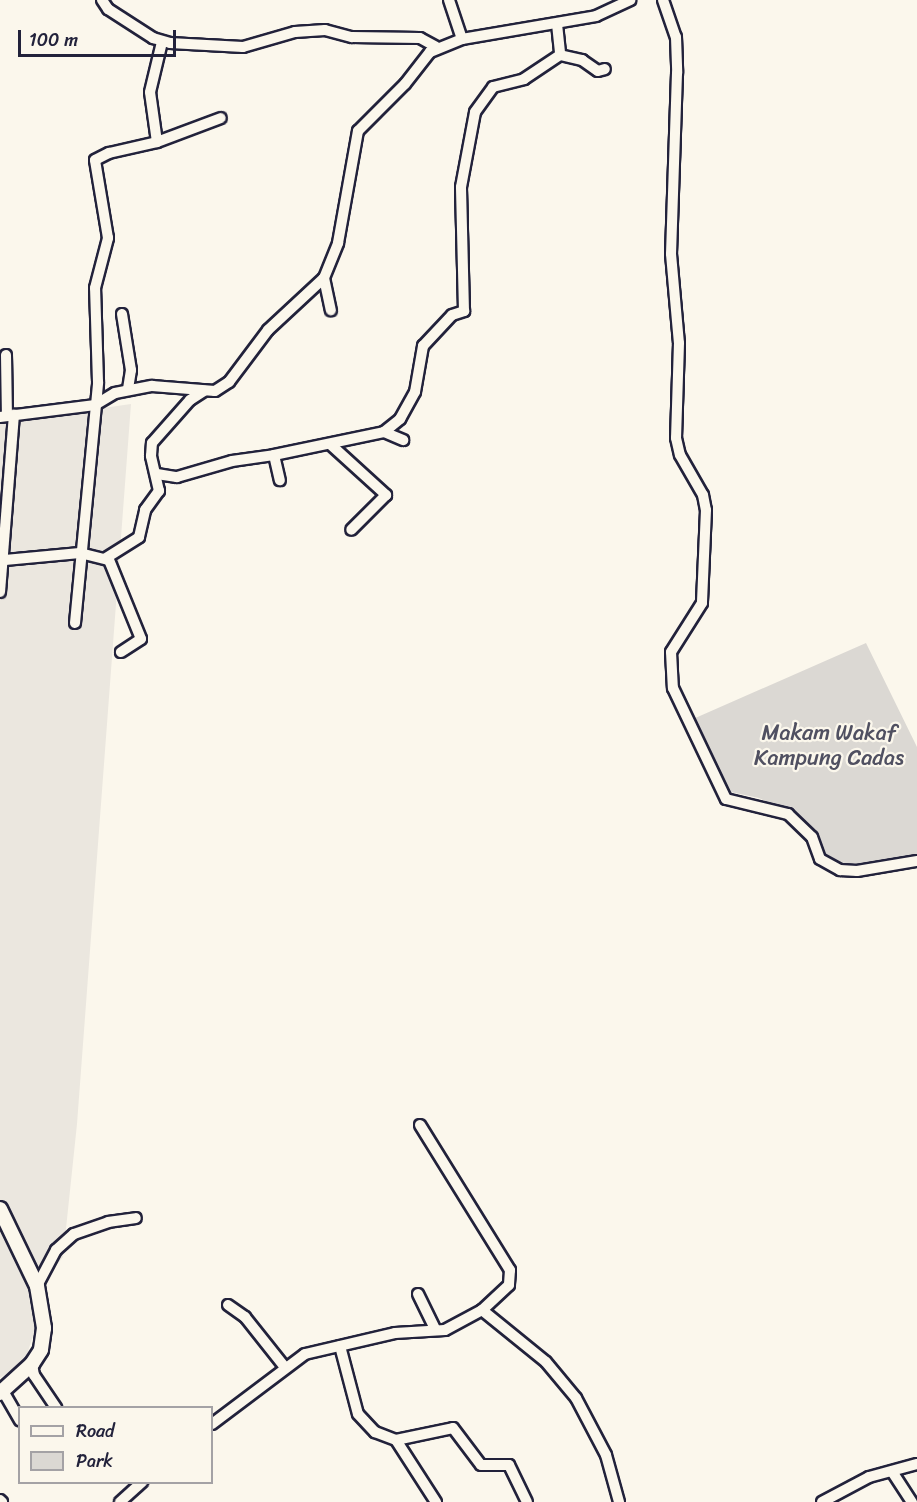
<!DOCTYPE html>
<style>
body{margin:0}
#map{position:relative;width:917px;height:1502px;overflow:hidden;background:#fbf7ec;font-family:Sriracha,sans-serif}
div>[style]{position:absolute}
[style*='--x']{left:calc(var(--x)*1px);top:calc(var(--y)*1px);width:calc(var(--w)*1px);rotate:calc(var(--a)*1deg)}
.built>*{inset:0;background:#ebe7df}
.green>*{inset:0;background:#dbd8d3}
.roads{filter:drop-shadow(2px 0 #22223b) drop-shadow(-2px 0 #22223b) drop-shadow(0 2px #22223b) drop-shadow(0 -2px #22223b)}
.minor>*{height:10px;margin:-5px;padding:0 5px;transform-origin:5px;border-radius:5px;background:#fbf7ec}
.major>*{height:14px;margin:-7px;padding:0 7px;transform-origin:7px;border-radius:7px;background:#fbf7ec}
span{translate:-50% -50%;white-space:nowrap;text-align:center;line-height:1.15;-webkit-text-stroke:4.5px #fbf7ec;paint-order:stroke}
.park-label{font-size:22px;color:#505061}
.legend{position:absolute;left:18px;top:1406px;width:195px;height:78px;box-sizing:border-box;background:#fbf7ec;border:2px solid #a4a2a5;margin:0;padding:8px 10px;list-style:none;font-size:18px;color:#22223b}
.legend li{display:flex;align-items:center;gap:12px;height:30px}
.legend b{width:30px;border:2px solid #a4a2a5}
.scale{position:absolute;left:18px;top:30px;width:158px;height:27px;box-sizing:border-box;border:3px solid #22223b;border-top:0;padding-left:8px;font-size:18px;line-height:21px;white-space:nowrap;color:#22223b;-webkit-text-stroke:4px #fbf7ec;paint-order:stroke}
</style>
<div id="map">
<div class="built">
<i style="clip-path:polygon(131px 404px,77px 1124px,63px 1257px,29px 1298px,36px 1326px,25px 1361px,0 1378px,0 423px)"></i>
</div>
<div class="green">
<i style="clip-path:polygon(866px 643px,917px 747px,917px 855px,851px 867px,834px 866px,822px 855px,810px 829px,799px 817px,759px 798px,721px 790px,708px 748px,693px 719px)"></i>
</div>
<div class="roads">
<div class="minor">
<i style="--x:102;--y:0;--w:11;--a:56"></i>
<i style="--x:108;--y:9;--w:54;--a:32.8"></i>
<i style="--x:153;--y:38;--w:18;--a:16"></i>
<i style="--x:170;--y:43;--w:73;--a:3.1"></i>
<i style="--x:243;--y:47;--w:54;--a:-16.1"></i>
<i style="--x:295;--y:32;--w:30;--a:-4"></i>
<i style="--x:325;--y:30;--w:28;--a:15"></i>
<i style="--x:352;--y:37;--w:68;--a:0.8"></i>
<i style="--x:420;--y:38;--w:18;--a:29"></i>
<i style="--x:449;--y:0;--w:41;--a:71.6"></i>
<i style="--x:663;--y:0;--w:39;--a:71"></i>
<i style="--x:676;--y:37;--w:36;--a:88"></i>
<i style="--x:677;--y:73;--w:181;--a:91.9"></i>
<i style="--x:671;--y:254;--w:89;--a:84.9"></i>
<i style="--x:679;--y:343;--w:95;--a:91.8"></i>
<i style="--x:676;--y:438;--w:17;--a:77"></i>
<i style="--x:680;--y:455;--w:46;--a:60.1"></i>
<i style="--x:703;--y:495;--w:15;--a:79"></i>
<i style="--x:706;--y:510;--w:93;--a:92.5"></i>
<i style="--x:702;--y:603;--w:58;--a:122.3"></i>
<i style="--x:671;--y:652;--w:36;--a:87"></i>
<i style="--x:673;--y:688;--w:123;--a:64.5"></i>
<i style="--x:726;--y:799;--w:64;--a:13.6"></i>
<i style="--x:788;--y:814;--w:33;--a:44"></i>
<i style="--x:812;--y:837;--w:23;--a:70"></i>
<i style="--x:820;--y:859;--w:23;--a:29"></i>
<i style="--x:840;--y:870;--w:17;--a:3"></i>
<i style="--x:857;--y:871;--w:61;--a:-9.5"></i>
<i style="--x:557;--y:24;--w:31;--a:84"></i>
<i style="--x:560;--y:55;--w:23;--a:13"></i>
<i style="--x:582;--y:60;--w:19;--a:35"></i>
<i style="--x:598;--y:71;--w:7;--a:-16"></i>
<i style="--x:157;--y:142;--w:68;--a:-20.6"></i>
<i style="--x:324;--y:278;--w:33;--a:78"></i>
<i style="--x:122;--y:314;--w:57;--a:80.9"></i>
<i style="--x:131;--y:370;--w:20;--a:99"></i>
<i style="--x:6;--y:355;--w:61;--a:89.1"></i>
<i style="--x:0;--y:417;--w:96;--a:-7.2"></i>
<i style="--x:95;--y:405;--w:23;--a:-31"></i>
<i style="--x:115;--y:393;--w:38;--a:-11"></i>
<i style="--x:152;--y:386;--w:63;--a:4.5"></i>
<i style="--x:215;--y:391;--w:17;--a:-33"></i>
<i style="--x:229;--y:382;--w:65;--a:-53.1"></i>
<i style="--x:268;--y:330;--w:76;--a:-42.9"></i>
<i style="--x:324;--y:278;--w:38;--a:-68"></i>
<i style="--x:338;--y:243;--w:114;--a:-79.9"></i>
<i style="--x:358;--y:131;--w:66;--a:-45"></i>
<i style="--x:405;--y:84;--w:41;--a:-52"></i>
<i style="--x:430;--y:52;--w:35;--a:-22"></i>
<i style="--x:462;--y:39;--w:136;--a:-9.7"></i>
<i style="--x:596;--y:16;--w:38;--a:-25"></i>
<i style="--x:384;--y:432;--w:21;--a:-39"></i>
<i style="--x:400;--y:419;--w:31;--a:-61"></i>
<i style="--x:415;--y:392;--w:47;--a:-80.1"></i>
<i style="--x:423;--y:346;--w:42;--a:-46.9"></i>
<i style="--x:452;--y:315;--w:13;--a:-18"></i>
<i style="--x:464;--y:311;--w:124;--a:-91.4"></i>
<i style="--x:461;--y:187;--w:76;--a:-79.4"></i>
<i style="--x:475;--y:112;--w:31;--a:-54"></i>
<i style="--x:493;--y:87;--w:32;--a:-14"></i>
<i style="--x:524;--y:79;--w:43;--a:-33.7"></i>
<i style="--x:330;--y:444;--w:76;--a:42.3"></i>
<i style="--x:386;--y:495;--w:49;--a:135"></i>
<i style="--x:274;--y:455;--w:112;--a:-11.8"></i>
<i style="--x:384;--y:432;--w:21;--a:23"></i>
<i style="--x:157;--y:474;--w:20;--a:9"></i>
<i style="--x:177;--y:477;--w:57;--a:-16.2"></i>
<i style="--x:232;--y:461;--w:42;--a:-8.1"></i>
<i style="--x:274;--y:455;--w:26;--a:77"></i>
<i style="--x:106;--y:558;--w:39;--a:-32"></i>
<i style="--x:139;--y:537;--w:28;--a:-77"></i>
<i style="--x:145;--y:510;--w:24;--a:-54"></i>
<i style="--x:159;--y:491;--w:36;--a:-103"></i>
<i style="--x:151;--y:456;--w:13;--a:-86"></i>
<i style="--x:152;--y:443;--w:57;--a:-48.5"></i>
<i style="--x:190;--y:400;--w:17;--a:-33"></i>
<i style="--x:5;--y:560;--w:75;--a:-5.3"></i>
<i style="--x:80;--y:553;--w:30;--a:14"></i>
<i style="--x:109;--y:560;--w:85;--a:67.9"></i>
<i style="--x:141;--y:639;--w:24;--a:147"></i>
<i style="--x:0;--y:592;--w:178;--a:-85.5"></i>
<i style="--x:75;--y:623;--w:242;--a:-84.5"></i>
<i style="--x:98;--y:382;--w:94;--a:-91.8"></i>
<i style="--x:95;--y:288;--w:52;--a:-75.4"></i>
<i style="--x:108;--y:238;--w:79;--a:-99.5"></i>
<i style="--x:95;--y:160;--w:16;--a:-27"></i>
<i style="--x:109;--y:153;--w:49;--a:-12.9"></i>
<i style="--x:157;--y:142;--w:50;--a:-98"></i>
<i style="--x:150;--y:92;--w:51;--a:-76.5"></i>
<i style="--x:420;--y:1125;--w:171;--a:58.2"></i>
<i style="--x:510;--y:1270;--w:15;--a:94"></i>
<i style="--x:509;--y:1285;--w:37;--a:137"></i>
<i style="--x:37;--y:1286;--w:41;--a:-62.2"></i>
<i style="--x:56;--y:1250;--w:24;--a:-42"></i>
<i style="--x:74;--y:1234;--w:36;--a:-19"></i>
<i style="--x:108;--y:1222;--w:28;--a:-8"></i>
<i style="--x:418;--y:1294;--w:39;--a:64"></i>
<i style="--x:228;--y:1305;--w:21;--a:35"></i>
<i style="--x:245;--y:1317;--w:63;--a:51.5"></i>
<i style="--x:340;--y:1346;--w:70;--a:75.2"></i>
<i style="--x:358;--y:1414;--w:25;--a:47"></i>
<i style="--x:375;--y:1432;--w:22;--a:21"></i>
<i style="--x:396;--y:1440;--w:74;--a:57.2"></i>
<i style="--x:32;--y:1364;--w:11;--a:80"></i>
<i style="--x:34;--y:1375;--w:40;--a:56"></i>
<i style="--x:3;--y:1391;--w:34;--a:60"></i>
<i style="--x:212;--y:1424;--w:116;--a:-37"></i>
<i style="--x:305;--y:1354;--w:92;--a:-13.1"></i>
<i style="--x:395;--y:1333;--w:50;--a:-3.4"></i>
<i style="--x:445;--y:1330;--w:42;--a:-28.4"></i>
<i style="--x:482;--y:1310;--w:82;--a:39.1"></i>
<i style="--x:546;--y:1362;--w:47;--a:50.2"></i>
<i style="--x:576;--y:1398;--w:64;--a:62.2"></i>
<i style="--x:606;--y:1455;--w:49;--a:74.5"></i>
<i style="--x:396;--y:1440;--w:58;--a:-11.9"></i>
<i style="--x:453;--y:1428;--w:46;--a:52.9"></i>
<i style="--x:481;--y:1465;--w:28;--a:0"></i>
<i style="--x:509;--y:1465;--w:41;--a:64.1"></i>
<i style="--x:893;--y:1473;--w:35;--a:57"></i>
<i style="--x:0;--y:1500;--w:3;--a:45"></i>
<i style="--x:120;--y:1502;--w:30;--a:-42"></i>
<i style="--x:822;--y:1502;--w:53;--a:-28"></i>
<i style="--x:869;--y:1477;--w:50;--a:-15.2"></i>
</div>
<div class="major">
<i style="--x:0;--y:1209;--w:85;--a:64.3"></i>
<i style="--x:37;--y:1286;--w:43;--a:80.5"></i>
<i style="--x:44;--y:1328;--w:22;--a:98"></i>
<i style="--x:41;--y:1350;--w:17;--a:123"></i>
<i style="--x:32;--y:1364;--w:43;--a:137.8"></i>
</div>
</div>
<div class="park-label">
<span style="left:829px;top:745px">Makam Wakaf<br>Kampung Cadas</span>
</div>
<ul class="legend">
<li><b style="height:8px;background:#fbf7ec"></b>Road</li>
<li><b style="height:16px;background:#dbd8d3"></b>Park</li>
</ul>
<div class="scale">100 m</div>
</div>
